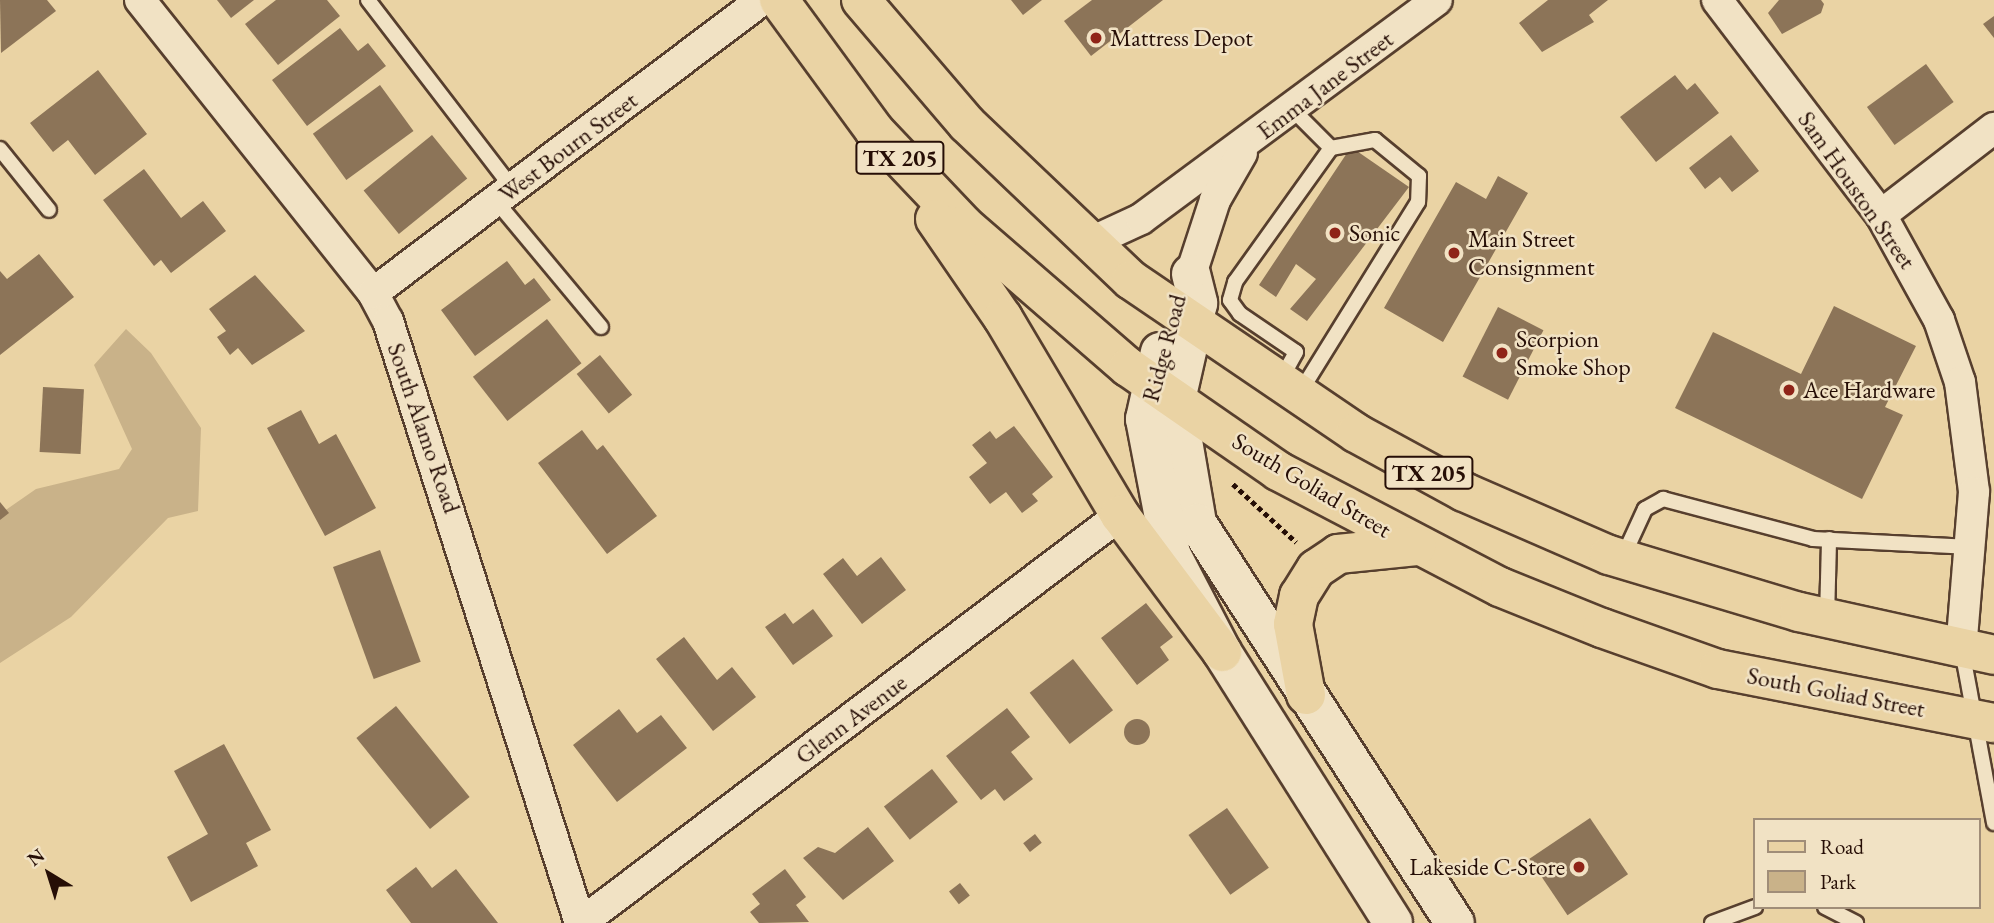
<!DOCTYPE html>
<style>
body{margin:0}
#map{position:relative;width:1994px;height:923px;overflow:hidden;background:#ead3a4;font-family:"EB Garamond",serif}
div>[style]{position:absolute}
[style*='--x']{left:calc(var(--x)*1px);top:calc(var(--y)*1px);width:calc(var(--w)*1px);rotate:calc(var(--a)*1deg)}
.green>*{inset:0;background:#c9b289}
.building>*{inset:0;background:#8c7458;transform-origin:0 0}
.round{border-radius:50%}
.path>*{height:4.5px;margin-top:-2.25px;transform-origin:0;background:repeating-linear-gradient(90deg,#260e06 0 5px,transparent 0 8.5px)}
.roads{filter:drop-shadow(2px 0 #573f2e) drop-shadow(-2px 0 #573f2e) drop-shadow(0 2px #573f2e) drop-shadow(0 -2px #573f2e)}
.lane>*{height:14px;margin:-7px;padding:0 7px;transform-origin:7px;border-radius:7px;background:#f1e2c4}
.street>*{height:30px;margin:-15px;padding:0 15px;transform-origin:15px;border-radius:15px;background:#f1e2c4}
.secondary>*{height:38px;margin:-19px;padding:0 19px;transform-origin:19px;border-radius:19px;background:#f1e2c4}
.primary>*{height:38px;margin:-19px;padding:0 19px;transform-origin:19px;border-radius:19px;background:#ead3a4}
.dots>*{width:19px;height:19px;translate:-50% -50%;box-sizing:border-box;border:4px solid #f1e2c4;border-radius:50%}
span{translate:-50% -50%;white-space:nowrap;text-align:center;line-height:1.15;-webkit-text-stroke:5px #f1e2c4;paint-order:stroke}
.shield-label span{padding:2px 5px;background:#f1e2c4;border:2px solid;border-radius:5px;-webkit-text-stroke-width:0}
.shield-label{font-size:23px;color:#260e06;font-weight:700}
.poi-label{font-size:24px;color:#260e06}
.left{translate:0 -50%;text-align:left}
.right{translate:-100% -50%;text-align:right}
.street-label{font-size:24px;color:#260e06}
.legend{position:absolute;left:1753px;top:818px;width:228px;height:91px;box-sizing:border-box;background:#f1e2c4;border:2px solid #a08d78;margin:0;padding:9px 12px;list-style:none;font-size:21px;color:#260e06}
.legend li{display:flex;align-items:center;gap:14px;height:35px}
.legend b{width:35px;border:2px solid #a08d78}
.north{position:absolute;left:14px;top:839px;width:70px;height:70px;-webkit-text-stroke:5px #f1e2c4;paint-order:stroke;rotate:322deg;font-size:19px;font-weight:700;line-height:28px;text-align:center;color:#260e06}
.north::after{content:'';display:block;margin:auto;width:24px;height:32px;background:#260e06;clip-path:polygon(50% 0,100% 100%,50% 72%,0 100%)}
</style>
<div id="map">
<div class="green">
<i style="clip-path:polygon(126px 329px,151px 353px,201px 428px,198px 511px,168px 518px,71px 617px,0 663px,0 514px,36px 489px,119px 469px,132px 449px,94px 365px)"></i>
</div>
<div class="building">
<i style="clip-path:polygon(0 0,47px 0,56px 11px,1px 53px)"></i>
<i style="clip-path:polygon(217px 0,254px 0,231px 18px)"></i>
<i style="clip-path:polygon(276px 0,327px 0,340px 16px,278px 65px,245px 24px)"></i>
<i style="clip-path:polygon(1011px 0,1042px 0,1023px 15px)"></i>
<i style="clip-path:polygon(1092px 0,1163px 0,1091px 56px,1064px 21px)"></i>
<i style="clip-path:polygon(1548px 0,1608px 0,1589px 15px,1594px 22px,1542px 52px,1519px 23px)"></i>
<i style="clip-path:polygon(1779px 0,1821px 0,1824px 4px,1821px 13px,1782px 34px,1768px 13px)"></i>
<i style="clip-path:polygon(1994px 16px,1994px 38px,1983px 24px)"></i>
<i style="clip-path:polygon(340px 28px,358px 51px,368px 43px,386px 66px,307px 126px,272px 80px)"></i>
<i style="left:1926px;top:64px;width:47px;height:73px;rotate:54deg"></i>
<i style="clip-path:polygon(98px 70px,147px 134px,95px 175px,68px 140px,53px 152px,30px 123px)"></i>
<i style="clip-path:polygon(1675px 75px,1687px 90px,1695px 83px,1719px 113px,1656px 162px,1620px 117px)"></i>
<i style="left:380px;top:85px;width:57px;height:83px;rotate:54deg"></i>
<i style="left:432px;top:135px;width:56px;height:88px;rotate:51deg"></i>
<i style="clip-path:polygon(1731px 135px,1759px 171px,1732px 192px,1720px 177px,1705px 189px,1689px 168px)"></i>
<i style="clip-path:polygon(1351px 147px,1409px 187px,1307px 321px,1290px 309px,1316px 279px,1296px 264px,1276px 297px,1259px 285px)"></i>
<i style="clip-path:polygon(144px 169px,181px 218px,203px 201px,226px 231px,171px 273px,161px 260px,154px 266px,103px 200px)"></i>
<i style="clip-path:polygon(1498px 176px,1528px 193px,1443px 342px,1384px 308px,1456px 182px,1486px 199px)"></i>
<i style="clip-path:polygon(39px 254px,74px 297px,0 355px,0 271px,7px 279px)"></i>
<i style="clip-path:polygon(507px 261px,525px 285px,534px 278px,551px 300px,475px 356px,441px 310px)"></i>
<i style="clip-path:polygon(255px 275px,305px 331px,252px 365px,238px 348px,230px 355px,217px 337px,226px 331px,209px 309px)"></i>
<i style="clip-path:polygon(1834px 306px,1916px 346px,1885px 407px,1903px 415px,1862px 499px,1675px 408px,1713px 332px,1801px 374px)"></i>
<i style="left:1498px;top:307px;width:51px;height:78px;rotate:27deg"></i>
<i style="left:547px;top:319px;width:56px;height:94px;rotate:52deg"></i>
<i style="left:600px;top:355px;width:51px;height:30px;rotate:51deg"></i>
<i style="left:43px;top:387px;width:41px;height:65px;rotate:3deg"></i>
<i style="clip-path:polygon(301px 410px,319px 444px,336px 434px,376px 508px,325px 536px,267px 428px)"></i>
<i style="clip-path:polygon(1014px 426px,1053px 477px,1032px 494px,1038px 501px,1022px 513px,1006px 492px,990px 504px,969px 477px,987px 463px,972px 445px,990px 431px,996px 439px)"></i>
<i style="clip-path:polygon(582px 430px,597px 450px,603px 445px,657px 516px,607px 554px,538px 463px)"></i>
<i style="clip-path:polygon(0 502px,9px 513px,0 520px)"></i>
<i style="left:380px;top:550px;width:119px;height:50px;rotate:70deg"></i>
<i style="clip-path:polygon(881px 557px,906px 590px,862px 624px,823px 574px,843px 558px,857px 576px)"></i>
<i style="clip-path:polygon(1146px 603px,1173px 637px,1160px 647px,1169px 660px,1137px 685px,1101px 638px)"></i>
<i style="clip-path:polygon(813px 609px,833px 636px,793px 665px,765px 627px,785px 613px,793px 624px)"></i>
<i style="clip-path:polygon(684px 637px,717px 680px,732px 667px,756px 697px,713px 731px,656px 659px)"></i>
<i style="left:1073px;top:659px;width:65px;height:55px;rotate:52deg"></i>
<i style="left:396px;top:706px;width:117px;height:51px;rotate:51deg"></i>
<i style="clip-path:polygon(1007px 708px,1030px 737px,1011px 752px,1033px 779px,1004px 801px,995px 789px,981px 800px,946px 756px)"></i>
<i style="clip-path:polygon(619px 709px,637px 733px,661px 715px,687px 748px,617px 802px,573px 745px)"></i>
<i class="round" style="left:1124px;top:719px;width:26px;height:26px"></i>
<i style="clip-path:polygon(224px 744px,271px 830px,246px 843px,258px 866px,191px 902px,167px 857px,208px 834px,174px 771px)"></i>
<i style="left:932px;top:769px;width:42px;height:61px;rotate:52deg"></i>
<i style="left:1227px;top:808px;width:73px;height:47px;rotate:55deg"></i>
<i style="left:1590px;top:818px;width:68px;height:73px;rotate:56deg"></i>
<i style="clip-path:polygon(868px 827px,894px 861px,843px 900px,803px 858px,818px 847px,835px 853px)"></i>
<i style="left:1035px;top:834px;width:11px;height:15px;rotate:52deg"></i>
<i style="clip-path:polygon(416px 867px,432px 888px,456px 869px,498px 923px,411px 923px,386px 890px)"></i>
<i style="clip-path:polygon(785px 869px,806px 897px,796px 905px,809px 922px,759px 923px,750px 912px,760px 904px,752px 894px)"></i>
<i style="left:960px;top:883px;width:16px;height:14px;rotate:52deg"></i>
</div>
<div class="path">
<i style="--x:1233;--y:484;--w:86;--a:42.6"></i>
</div>
<div class="roads">
<div class="lane">
<i style="--x:368;--y:0;--w:237;--a:52.5"></i>
<i style="--x:1293;--y:110;--w:54;--a:45"></i>
<i style="--x:0;--y:149;--w:78;--a:51.2"></i>
<i style="--x:496;--y:201;--w:164;--a:50.2"></i>
<i style="--x:1280;--y:381;--w:33;--a:-61"></i>
<i style="--x:1296;--y:352;--w:68;--a:-145.8"></i>
<i style="--x:1240;--y:314;--w:17;--a:-126"></i>
<i style="--x:1230;--y:300;--w:19;--a:-74"></i>
<i style="--x:1235;--y:282;--w:165;--a:-54.4"></i>
<i style="--x:1331;--y:148;--w:45;--a:-10.3"></i>
<i style="--x:1375;--y:140;--w:57;--a:39.3"></i>
<i style="--x:1419;--y:176;--w:26;--a:92"></i>
<i style="--x:1418;--y:202;--w:224;--a:121.8"></i>
<i style="--x:1622;--y:559;--w:55;--a:-65.3"></i>
<i style="--x:1645;--y:509;--w:21;--a:-29"></i>
<i style="--x:1663;--y:499;--w:155;--a:14.9"></i>
<i style="--x:1813;--y:539;--w:158;--a:2.9"></i>
<i style="--x:1827;--y:618;--w:79;--a:-88.5"></i>
<i style="--x:1962;--y:650;--w:176;--a:79.5"></i>
<i style="--x:1825;--y:907;--w:35;--a:27"></i>
<i style="--x:1712;--y:923;--w:46;--a:-20.4"></i>
</div>
<div class="street">
<i style="--x:140;--y:0;--w:374;--a:51.5"></i>
<i style="--x:373;--y:293;--w:32;--a:62"></i>
<i style="--x:388;--y:321;--w:632;--a:72.31"></i>
<i style="--x:1717;--y:0;--w:270;--a:52.7"></i>
<i style="--x:1881;--y:215;--w:120;--a:61.1"></i>
<i style="--x:1939;--y:320;--w:65;--a:71.3"></i>
<i style="--x:1960;--y:382;--w:111;--a:82.7"></i>
<i style="--x:1974;--y:492;--w:158;--a:94.7"></i>
<i style="--x:1881;--y:215;--w:143;--a:-37.6"></i>
<i style="--x:1091;--y:242;--w:55;--a:-24.7"></i>
<i style="--x:1141;--y:219;--w:368;--a:-36.5"></i>
<i style="--x:1191;--y:274;--w:78;--a:-72"></i>
<i style="--x:1215;--y:200;--w:54;--a:-60.1"></i>
<i style="--x:373;--y:293;--w:487;--a:-37"></i>
<i style="--x:581;--y:923;--w:676;--a:-37.12"></i>
</div>
<div class="secondary">
<i style="--x:1191;--y:274;--w:30;--a:76"></i>
<i style="--x:1198;--y:303;--w:99;--a:102.8"></i>
<i style="--x:1176;--y:400;--w:125;--a:80.3"></i>
<i style="--x:1197;--y:523;--w:476;--a:57.2"></i>
<i style="--x:1160;--y:352;--w:69;--a:102.6"></i>
<i style="--x:1145;--y:419;--w:137;--a:79.1"></i>
<i style="--x:1171;--y:554;--w:110;--a:62.5"></i>
<i style="--x:1222;--y:652;--w:320;--a:57.7"></i>
</div>
<div class="primary">
<i style="--x:779;--y:0;--w:161;--a:53.8"></i>
<i style="--x:874;--y:130;--w:131;--a:46.5"></i>
<i style="--x:964;--y:225;--w:217;--a:40.9"></i>
<i style="--x:1128;--y:367;--w:183;--a:34.7"></i>
<i style="--x:1278;--y:471;--w:250;--a:27.6"></i>
<i style="--x:1500;--y:587;--w:110;--a:21.9"></i>
<i style="--x:1602;--y:628;--w:123;--a:19.5"></i>
<i style="--x:1718;--y:669;--w:281;--a:11.1"></i>
<i style="--x:861;--y:0;--w:163;--a:49.5"></i>
<i style="--x:967;--y:124;--w:226;--a:43.6"></i>
<i style="--x:1131;--y:280;--w:272;--a:34.2"></i>
<i style="--x:1356;--y:433;--w:123;--a:28.6"></i>
<i style="--x:1464;--y:492;--w:158;--a:23.5"></i>
<i style="--x:1609;--y:555;--w:198;--a:16.7"></i>
<i style="--x:1799;--y:612;--w:200;--a:12.4"></i>
<i style="--x:935;--y:219;--w:120;--a:55.5"></i>
<i style="--x:1003;--y:318;--w:229;--a:59.3"></i>
<i style="--x:1120;--y:515;--w:171;--a:53.3"></i>
<i style="--x:1306;--y:695;--w:72;--a:-100.4"></i>
<i style="--x:1293;--y:624;--w:29;--a:-78"></i>
<i style="--x:1299;--y:596;--w:32;--a:-58"></i>
<i style="--x:1316;--y:569;--w:27;--a:-34"></i>
<i style="--x:1338;--y:554;--w:79;--a:-5.8"></i>
</div>
</div>
<div class="dots">
<i style="left:1096px;top:38px;background:#8f2418"></i>
<i style="left:1335px;top:233px;background:#8f2418"></i>
<i style="left:1454px;top:253px;background:#8f2418"></i>
<i style="left:1502px;top:353px;background:#8f2418"></i>
<i style="left:1789px;top:390px;background:#8f2418"></i>
<i style="left:1579px;top:867px;background:#8f2418"></i>
</div>
<div class="shield-label">
<span style="left:900px;top:158px">TX 205</span>
<span style="left:1429px;top:473px">TX 205</span>
</div>
<div class="poi-label">
<span class="left" style="left:1110px;top:38px">Mattress Depot</span>
<span class="left" style="left:1349px;top:233px">Sonic</span>
<span class="left" style="left:1468px;top:253px">Main Street<br>Consignment</span>
<span class="left" style="left:1516px;top:353px">Scorpion<br>Smoke Shop</span>
<span class="left" style="left:1803px;top:390px">Ace Hardware</span>
<span class="right" style="left:1565px;top:867px">Lakeside C-Store</span>
</div>
<div class="street-label">
<span style="left:1325px;top:85px;rotate:-37deg">Emma Jane Street</span>
<span style="left:568px;top:147px;rotate:-37deg">West Bourn Street</span>
<span style="left:1857px;top:190px;rotate:55deg">Sam Houston Street</span>
<span style="left:1164px;top:348px;rotate:-75deg">Ridge Road</span>
<span style="left:424px;top:428px;rotate:71deg">South Alamo Road</span>
<span style="left:1312px;top:485px;rotate:31deg">South Goliad Street</span>
<span style="left:1836px;top:692px;rotate:11deg">South Goliad Street</span>
<span style="left:851px;top:719px;rotate:-37deg">Glenn Avenue</span>
</div>
<ul class="legend">
<li><b style="height:9px;background:#ead3a4"></b>Road</li>
<li><b style="height:19px;background:#c9b289"></b>Park</li>
</ul>
<div class="north">N</div>
</div>
